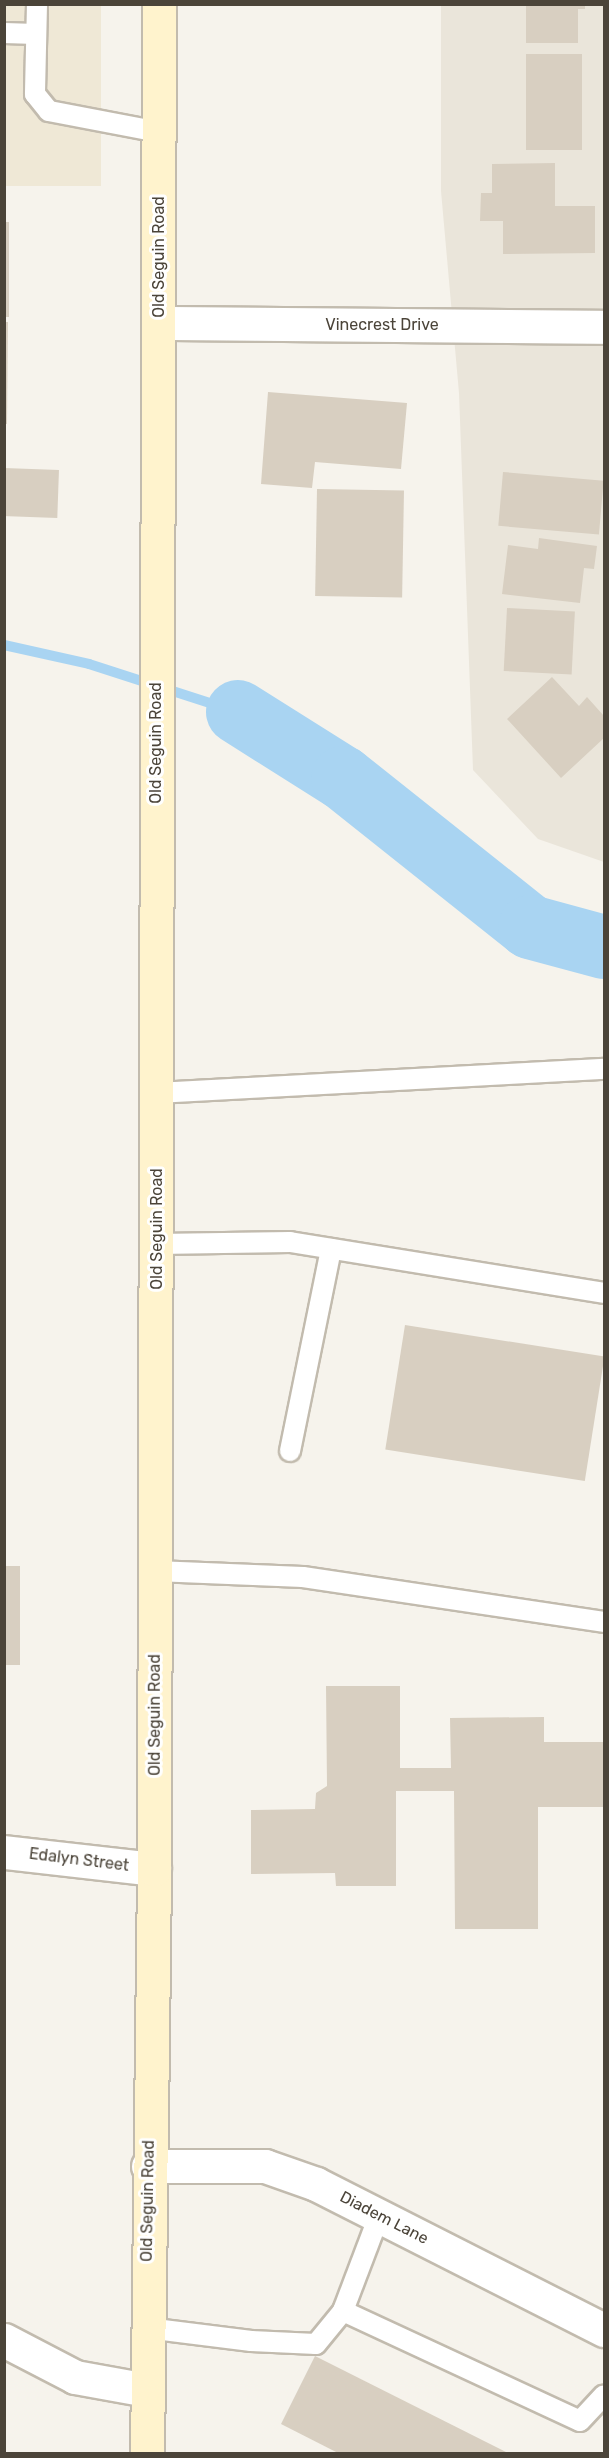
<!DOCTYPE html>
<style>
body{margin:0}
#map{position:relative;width:609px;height:2458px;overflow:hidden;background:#f6f3ec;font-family:Rubik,sans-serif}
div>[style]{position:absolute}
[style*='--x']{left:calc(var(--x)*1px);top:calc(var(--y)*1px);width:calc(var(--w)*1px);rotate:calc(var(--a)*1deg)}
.residential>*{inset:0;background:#eae5da}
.education>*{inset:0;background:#efe8d6;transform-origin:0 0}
.stream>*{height:10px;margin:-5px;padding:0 5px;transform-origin:5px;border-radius:5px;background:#a9d4f2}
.river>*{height:64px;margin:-32px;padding:0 32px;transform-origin:32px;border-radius:32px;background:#a9d4f2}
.building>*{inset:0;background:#d8cfc1;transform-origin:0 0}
.roads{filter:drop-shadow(2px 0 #c2bbae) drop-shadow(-2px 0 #c2bbae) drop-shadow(0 2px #c2bbae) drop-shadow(0 -2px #c2bbae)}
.lane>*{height:20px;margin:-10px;padding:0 10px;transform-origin:10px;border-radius:10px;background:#fff}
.street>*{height:33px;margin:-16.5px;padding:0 16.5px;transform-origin:16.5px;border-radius:16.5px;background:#fff}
.secondary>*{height:33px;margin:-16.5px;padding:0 16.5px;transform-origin:16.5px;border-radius:16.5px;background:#fff3cd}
span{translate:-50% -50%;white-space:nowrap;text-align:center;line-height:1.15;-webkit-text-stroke:6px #fff;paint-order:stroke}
.street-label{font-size:16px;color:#4b4439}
.frame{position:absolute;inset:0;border:6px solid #4b4439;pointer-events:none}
</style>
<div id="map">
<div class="residential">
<i style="clip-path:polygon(441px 5px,604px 5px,604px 862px,538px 839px,473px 770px,459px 393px,441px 191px)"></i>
</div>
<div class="education">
<i style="left:5px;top:5px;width:96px;height:181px"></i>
</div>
<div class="stream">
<i style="--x:4;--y:645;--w:87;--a:12.6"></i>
<i style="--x:89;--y:664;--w:157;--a:17.9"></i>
</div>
<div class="river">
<i style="--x:238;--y:712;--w:124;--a:32.2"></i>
<i style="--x:343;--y:778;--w:239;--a:38.5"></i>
<i style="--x:530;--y:927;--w:77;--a:15.1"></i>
</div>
<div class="building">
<i style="clip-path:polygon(526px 4px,585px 4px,585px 9px,578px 9px,578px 43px,526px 43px)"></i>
<i style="left:526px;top:54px;width:56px;height:96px"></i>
<i style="clip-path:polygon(555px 163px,555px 206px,595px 206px,595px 253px,503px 254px,503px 221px,480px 221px,481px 193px,492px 193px,492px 164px)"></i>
<i style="left:4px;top:222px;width:5px;height:95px"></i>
<i style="clip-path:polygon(4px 322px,8px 322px,7px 424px,4px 424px)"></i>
<i style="clip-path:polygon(268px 392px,407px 403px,401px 469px,315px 462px,312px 488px,261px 484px)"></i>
<i style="left:4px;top:468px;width:55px;height:48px;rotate:2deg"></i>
<i style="left:503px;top:472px;width:101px;height:54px;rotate:5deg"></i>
<i style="left:317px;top:489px;width:87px;height:107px;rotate:1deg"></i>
<i style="clip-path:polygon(539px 538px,597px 546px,594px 569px,584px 568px,580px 603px,502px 594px,508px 545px,538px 549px)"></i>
<i style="left:507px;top:608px;width:68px;height:63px;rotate:3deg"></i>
<i style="clip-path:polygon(552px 677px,579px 706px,587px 697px,604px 716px,604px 738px,561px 778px,507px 719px)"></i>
<i style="left:405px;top:1325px;width:202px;height:126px;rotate:9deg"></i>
<i style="left:4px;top:1566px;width:16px;height:99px"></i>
<i style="clip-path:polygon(326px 1686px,400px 1686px,400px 1768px,451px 1768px,450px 1718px,544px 1717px,544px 1742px,604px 1742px,604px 1807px,538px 1807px,538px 1929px,455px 1929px,454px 1791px,396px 1791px,396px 1886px,336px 1886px,335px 1873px,251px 1874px,251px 1810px,315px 1809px,316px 1793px,327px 1786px)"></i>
<i style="clip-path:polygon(315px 2356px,510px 2454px,340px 2454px,281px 2424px)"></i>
</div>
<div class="roads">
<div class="lane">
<i style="--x:37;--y:4;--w:90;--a:91.3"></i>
<i style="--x:35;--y:94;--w:22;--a:51"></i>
<i style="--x:49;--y:111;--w:112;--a:10.8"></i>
<i style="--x:4;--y:33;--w:32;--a:2"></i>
<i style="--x:157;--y:1093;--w:448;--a:-3.1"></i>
<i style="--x:157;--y:1244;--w:133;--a:-0.9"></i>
<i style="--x:290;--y:1242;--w:318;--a:9.2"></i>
<i style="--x:290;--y:1451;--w:206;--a:-78.5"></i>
<i style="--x:155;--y:1571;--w:148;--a:2.3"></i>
<i style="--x:303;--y:1577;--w:304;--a:8.5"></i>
<i style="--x:379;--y:2216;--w:102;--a:110.8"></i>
<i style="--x:343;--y:2311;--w:261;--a:24.9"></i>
<i style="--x:580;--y:2421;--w:35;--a:-47"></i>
<i style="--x:147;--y:2328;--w:105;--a:7.1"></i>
<i style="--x:251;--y:2341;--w:65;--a:2.6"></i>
<i style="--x:316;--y:2344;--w:43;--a:-50.7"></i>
</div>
<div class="street">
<i style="--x:159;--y:323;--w:445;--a:0.5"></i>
<i style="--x:4;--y:1852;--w:151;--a:6.5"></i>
<i style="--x:148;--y:2166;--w:117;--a:0"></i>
<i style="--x:265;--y:2166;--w:54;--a:19.4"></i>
<i style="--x:316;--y:2184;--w:323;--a:26.9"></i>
<i style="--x:4;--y:2340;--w:80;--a:27.5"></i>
<i style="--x:75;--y:2377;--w:73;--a:10.2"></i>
</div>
<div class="secondary">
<i style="--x:147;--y:2454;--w:585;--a:-89.31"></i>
<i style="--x:154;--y:1869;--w:1865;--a:-89.85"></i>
</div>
</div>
<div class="street-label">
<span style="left:159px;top:257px;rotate:-90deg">Old Seguin Road</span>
<span style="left:382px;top:325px">Vinecrest Drive</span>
<span style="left:156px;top:743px;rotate:-90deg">Old Seguin Road</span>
<span style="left:157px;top:1229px;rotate:-90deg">Old Seguin Road</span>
<span style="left:155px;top:1715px;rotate:-90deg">Old Seguin Road</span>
<span style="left:79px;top:1860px;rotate:7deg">Edalyn Street</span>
<span style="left:148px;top:2201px;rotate:-89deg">Old Seguin Road</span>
<span style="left:384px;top:2218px;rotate:27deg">Diadem Lane</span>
</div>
<div class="frame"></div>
</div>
